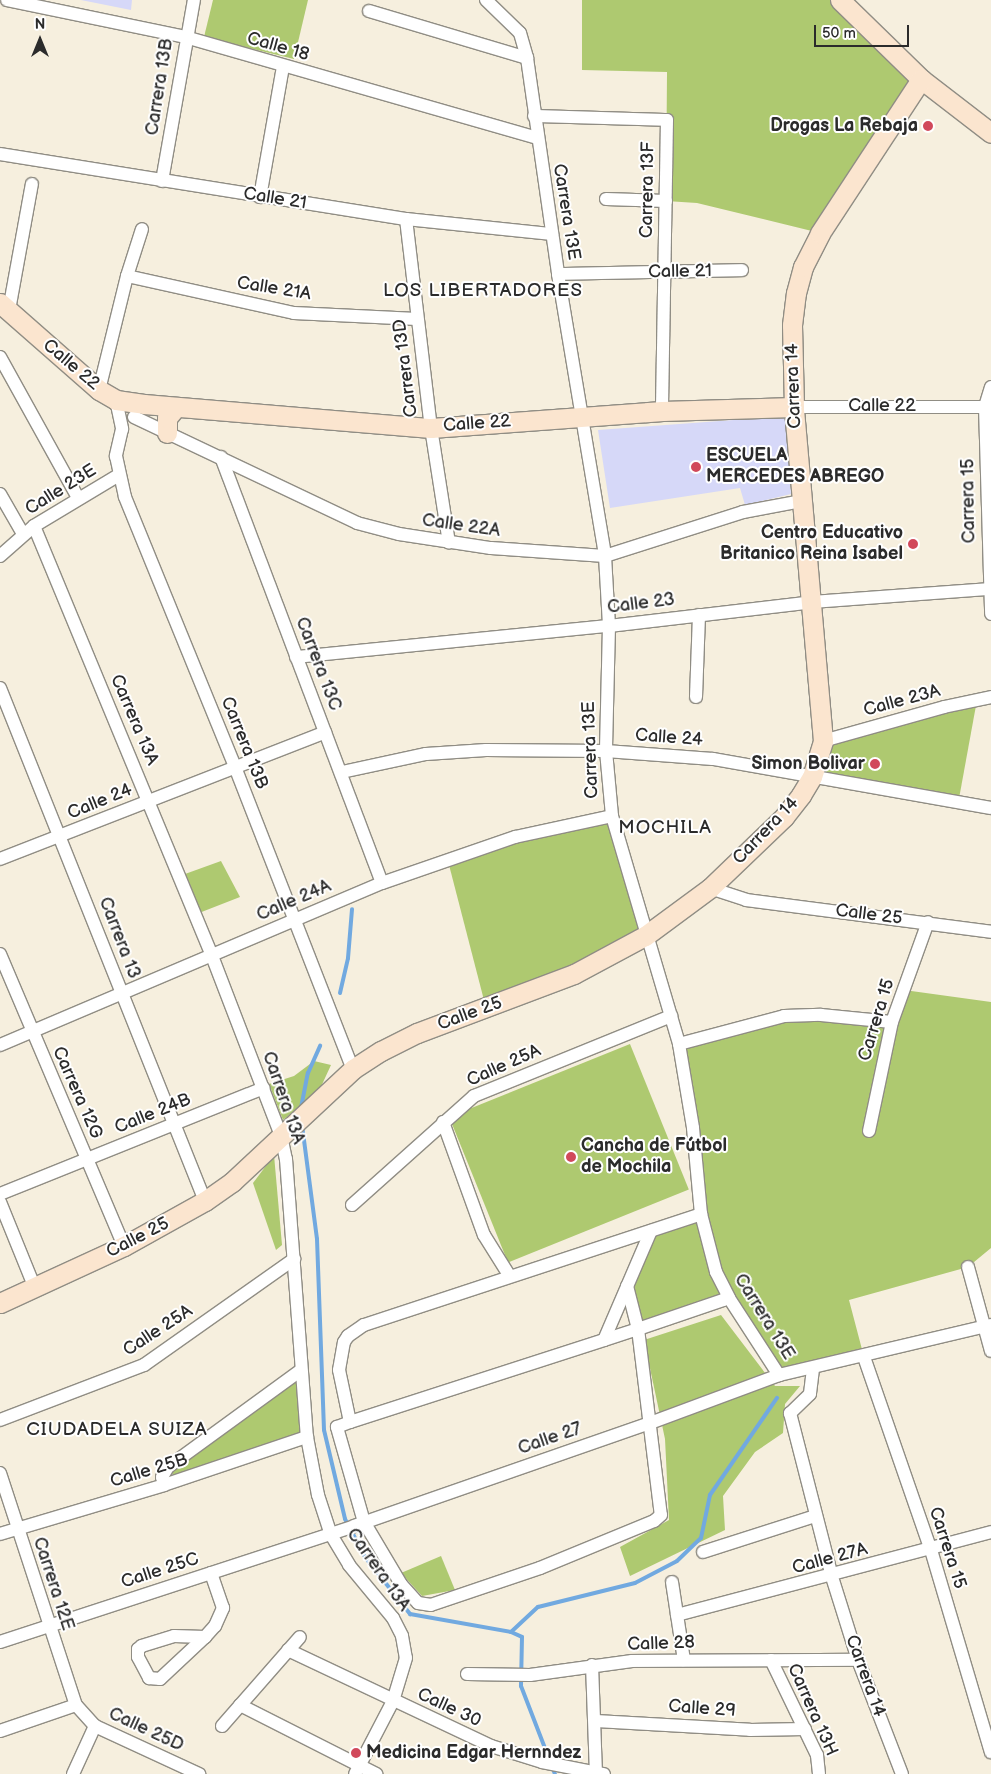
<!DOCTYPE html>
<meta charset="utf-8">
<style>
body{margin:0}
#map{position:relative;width:991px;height:1774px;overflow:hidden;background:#f6efde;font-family:"Balsamiq Sans",sans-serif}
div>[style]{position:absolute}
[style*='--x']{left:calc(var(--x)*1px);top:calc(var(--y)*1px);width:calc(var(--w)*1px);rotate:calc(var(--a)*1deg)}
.built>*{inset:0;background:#d6d8f8}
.green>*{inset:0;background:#aec970;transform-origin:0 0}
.stream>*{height:4px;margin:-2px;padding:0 2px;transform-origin:2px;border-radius:2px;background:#71a9e0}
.roads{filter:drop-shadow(1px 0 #908d84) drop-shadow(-1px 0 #908d84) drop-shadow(0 1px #908d84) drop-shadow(0 -1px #908d84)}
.street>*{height:12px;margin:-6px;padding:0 6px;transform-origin:6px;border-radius:6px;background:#fff}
.secondary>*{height:19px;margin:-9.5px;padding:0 9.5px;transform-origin:9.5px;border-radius:9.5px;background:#fbe5cf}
.dots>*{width:14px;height:14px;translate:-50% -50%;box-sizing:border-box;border:2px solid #fff;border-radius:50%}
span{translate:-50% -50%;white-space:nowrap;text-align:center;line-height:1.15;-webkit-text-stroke:4px #fff;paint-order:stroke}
.street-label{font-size:18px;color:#2b2b2b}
.poi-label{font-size:18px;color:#2b2b2b;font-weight:700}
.right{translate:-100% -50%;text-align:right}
.left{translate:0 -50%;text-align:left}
.neighbourhood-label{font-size:19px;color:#2b2b2b;letter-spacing:1px}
.north{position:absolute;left:15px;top:15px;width:50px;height:50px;-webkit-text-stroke:4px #fff;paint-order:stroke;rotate:0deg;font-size:14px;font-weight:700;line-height:20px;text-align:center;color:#2b2b2b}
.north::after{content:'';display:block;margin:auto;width:18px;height:22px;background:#2b2b2b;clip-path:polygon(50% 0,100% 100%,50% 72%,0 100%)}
.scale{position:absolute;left:814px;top:25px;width:95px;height:22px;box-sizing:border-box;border:2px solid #2b2b2b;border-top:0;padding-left:6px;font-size:15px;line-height:18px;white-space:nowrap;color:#2b2b2b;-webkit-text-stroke:4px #fff;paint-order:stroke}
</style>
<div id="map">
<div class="built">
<i style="clip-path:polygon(81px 0,132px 0,131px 10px)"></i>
<i style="clip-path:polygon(786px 416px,791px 494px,745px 505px,740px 488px,610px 508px,598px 430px)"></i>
</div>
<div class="green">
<i style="clip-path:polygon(213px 0,308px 0,294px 59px,204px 37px)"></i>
<i style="clip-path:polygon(582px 0,840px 0,921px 79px,820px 233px,697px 203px,666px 201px,667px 72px,582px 70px)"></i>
<i style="clip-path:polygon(977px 700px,958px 804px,812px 777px,823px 741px)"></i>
<i style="clip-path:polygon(612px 816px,645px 936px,486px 1008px,448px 861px)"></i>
<i style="clip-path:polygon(221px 861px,240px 897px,199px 913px,185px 874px)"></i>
<i style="clip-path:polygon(904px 990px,991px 1002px,991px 1248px,968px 1267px,849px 1300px,864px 1357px,779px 1375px,723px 1300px,638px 1329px,627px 1286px,651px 1231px,701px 1213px,679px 1044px,784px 1016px,892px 1022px)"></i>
<i style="left:630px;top:1044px;width:157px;height:195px;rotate:68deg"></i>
<i style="clip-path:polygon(314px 1061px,331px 1065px,319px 1091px,283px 1120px,269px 1084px,294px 1076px)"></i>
<i style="clip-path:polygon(274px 1155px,282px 1245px,276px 1250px,253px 1183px)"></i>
<i style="clip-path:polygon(721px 1315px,775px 1386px,800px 1386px,785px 1404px,783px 1433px,755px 1452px,723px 1496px,725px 1530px,630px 1576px,620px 1547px,669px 1520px,665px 1439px,644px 1340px)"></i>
<i style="clip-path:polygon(301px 1370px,307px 1437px,174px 1480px,171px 1468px)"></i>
<i style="clip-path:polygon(441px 1556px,455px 1590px,422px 1596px,401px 1573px)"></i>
</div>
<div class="stream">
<i style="--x:340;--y:993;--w:36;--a:-77"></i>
<i style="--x:348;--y:958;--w:49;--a:-85.3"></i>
<i style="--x:301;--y:1108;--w:36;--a:-79"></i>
<i style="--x:308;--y:1073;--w:30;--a:-66"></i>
<i style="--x:302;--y:1125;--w:115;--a:82.5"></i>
<i style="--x:317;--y:1239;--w:191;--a:87.9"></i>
<i style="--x:324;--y:1430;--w:91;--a:76.7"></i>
<i style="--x:345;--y:1519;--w:43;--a:62.2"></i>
<i style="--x:365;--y:1557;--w:73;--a:51.7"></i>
<i style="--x:410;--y:1614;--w:103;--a:10.1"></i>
<i style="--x:511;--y:1632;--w:12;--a:24"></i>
<i style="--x:522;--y:1637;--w:49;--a:91.2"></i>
<i style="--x:521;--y:1686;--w:94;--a:68.9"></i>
<i style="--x:511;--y:1632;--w:37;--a:-43"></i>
<i style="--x:538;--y:1607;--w:100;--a:-13.9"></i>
<i style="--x:635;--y:1583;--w:47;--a:-27.6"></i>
<i style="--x:677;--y:1561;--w:33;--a:-44"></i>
<i style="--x:701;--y:1538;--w:44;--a:-78.2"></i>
<i style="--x:710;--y:1495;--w:118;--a:-55.4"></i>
</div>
<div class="roads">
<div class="street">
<i style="--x:7;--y:0;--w:182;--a:11.7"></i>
<i style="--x:185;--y:37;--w:366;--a:16"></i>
<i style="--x:486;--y:0;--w:47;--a:44.1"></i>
<i style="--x:520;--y:33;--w:26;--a:74"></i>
<i style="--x:527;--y:58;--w:218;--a:81.8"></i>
<i style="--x:558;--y:274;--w:286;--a:80.5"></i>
<i style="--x:605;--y:556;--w:70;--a:86.7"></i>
<i style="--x:609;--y:626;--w:125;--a:91.4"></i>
<i style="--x:606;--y:751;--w:65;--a:84.7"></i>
<i style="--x:612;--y:816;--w:238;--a:73.6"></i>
<i style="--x:679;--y:1044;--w:85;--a:80.5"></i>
<i style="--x:693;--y:1128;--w:86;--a:84.7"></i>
<i style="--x:701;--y:1214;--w:60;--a:75.5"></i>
<i style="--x:716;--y:1272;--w:29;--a:63"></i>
<i style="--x:729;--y:1298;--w:92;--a:57"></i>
<i style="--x:369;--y:11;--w:165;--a:16.6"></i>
<i style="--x:534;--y:116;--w:133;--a:1.7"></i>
<i style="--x:667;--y:120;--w:291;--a:91"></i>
<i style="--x:0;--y:154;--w:411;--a:9.1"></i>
<i style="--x:406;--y:219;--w:147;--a:5.9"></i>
<i style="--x:162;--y:181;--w:184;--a:-80"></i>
<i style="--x:260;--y:197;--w:132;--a:-80"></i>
<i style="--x:606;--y:199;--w:60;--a:1.9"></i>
<i style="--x:406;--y:219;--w:210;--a:83.2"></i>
<i style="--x:431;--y:428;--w:116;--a:81.1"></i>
<i style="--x:558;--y:274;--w:184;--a:-1.2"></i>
<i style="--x:127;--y:276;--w:171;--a:12.5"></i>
<i style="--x:294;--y:313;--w:123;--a:2.8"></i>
<i style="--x:9;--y:310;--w:128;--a:-79.7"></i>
<i style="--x:0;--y:357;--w:161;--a:61"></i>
<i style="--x:991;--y:387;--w:21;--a:107"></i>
<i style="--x:985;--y:407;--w:207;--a:88.3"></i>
<i style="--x:99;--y:390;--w:117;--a:-76.2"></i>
<i style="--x:127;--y:276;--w:49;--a:-72.3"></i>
<i style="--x:116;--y:400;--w:30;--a:78"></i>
<i style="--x:122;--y:429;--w:28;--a:103"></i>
<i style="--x:116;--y:456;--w:42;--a:77.6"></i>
<i style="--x:125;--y:497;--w:292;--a:67.8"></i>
<i style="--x:235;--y:767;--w:324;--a:68.7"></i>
<i style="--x:794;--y:407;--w:197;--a:0"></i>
<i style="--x:134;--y:417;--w:247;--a:25.4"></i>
<i style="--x:357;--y:523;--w:43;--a:14.7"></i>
<i style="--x:399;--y:534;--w:93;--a:8.7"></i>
<i style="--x:491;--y:548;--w:114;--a:4"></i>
<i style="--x:605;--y:556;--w:145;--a:-17.7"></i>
<i style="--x:743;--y:512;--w:59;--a:-10.7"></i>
<i style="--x:221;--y:457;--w:455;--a:69.3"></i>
<i style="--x:0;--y:494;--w:46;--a:60.1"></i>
<i style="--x:34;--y:526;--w:465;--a:67.5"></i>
<i style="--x:212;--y:956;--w:193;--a:69"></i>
<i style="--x:281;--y:1136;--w:24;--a:78"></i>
<i style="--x:286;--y:1159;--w:279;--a:85.7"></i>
<i style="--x:307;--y:1437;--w:59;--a:79.3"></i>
<i style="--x:318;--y:1495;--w:40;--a:72"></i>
<i style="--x:330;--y:1533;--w:37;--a:59"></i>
<i style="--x:349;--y:1565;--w:69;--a:50.3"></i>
<i style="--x:393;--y:1618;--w:20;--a:63"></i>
<i style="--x:402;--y:1636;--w:22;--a:80"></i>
<i style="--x:406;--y:1658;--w:45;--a:106.8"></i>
<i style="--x:393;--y:1701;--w:82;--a:117.5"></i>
<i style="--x:0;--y:556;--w:45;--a:-41.4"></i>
<i style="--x:34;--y:526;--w:99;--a:-31"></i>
<i style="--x:296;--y:657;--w:315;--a:-5.7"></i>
<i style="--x:609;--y:626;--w:204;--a:-6.7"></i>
<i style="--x:812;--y:602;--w:179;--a:-4.2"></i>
<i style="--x:0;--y:688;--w:552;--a:68.22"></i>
<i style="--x:696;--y:697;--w:82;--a:-87.9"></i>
<i style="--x:823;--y:741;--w:126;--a:-15.7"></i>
<i style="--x:944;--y:707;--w:48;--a:-12"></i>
<i style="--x:342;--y:772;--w:86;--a:-12.1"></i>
<i style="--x:426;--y:754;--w:60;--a:-3.8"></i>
<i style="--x:486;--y:750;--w:120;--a:0.5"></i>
<i style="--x:606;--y:751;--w:107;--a:4.3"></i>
<i style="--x:713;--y:759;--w:282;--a:10"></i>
<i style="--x:0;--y:859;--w:349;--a:-21.3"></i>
<i style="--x:710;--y:888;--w:38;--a:18"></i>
<i style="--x:746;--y:900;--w:247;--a:7.4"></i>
<i style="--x:0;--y:954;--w:317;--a:67"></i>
<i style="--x:679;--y:1044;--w:109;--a:-14.9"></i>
<i style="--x:784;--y:1016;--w:37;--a:-2"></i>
<i style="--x:821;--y:1015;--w:71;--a:5.6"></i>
<i style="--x:0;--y:1045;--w:415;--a:-23"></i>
<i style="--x:382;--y:883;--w:141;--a:-19.1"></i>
<i style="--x:515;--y:837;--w:99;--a:-12.2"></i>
<i style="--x:443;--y:1122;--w:120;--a:70.1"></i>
<i style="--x:484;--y:1235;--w:47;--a:58"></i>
<i style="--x:869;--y:1131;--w:111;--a:-78.1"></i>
<i style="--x:892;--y:1022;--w:106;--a:-70.2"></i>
<i style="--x:0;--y:1194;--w:284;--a:-21.9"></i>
<i style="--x:0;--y:1202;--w:93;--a:67.9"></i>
<i style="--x:352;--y:1205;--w:164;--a:-41.8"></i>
<i style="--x:474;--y:1096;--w:213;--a:-22.1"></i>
<i style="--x:968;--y:1267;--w:87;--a:74.7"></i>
<i style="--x:627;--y:1286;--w:44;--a:75.7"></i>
<i style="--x:638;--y:1329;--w:187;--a:83"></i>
<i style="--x:661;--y:1515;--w:9;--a:139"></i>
<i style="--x:654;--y:1521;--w:123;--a:157.6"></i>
<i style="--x:540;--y:1568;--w:115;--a:161.3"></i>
<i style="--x:431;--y:1605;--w:13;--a:-171"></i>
<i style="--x:418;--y:1603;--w:25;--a:-132"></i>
<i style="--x:401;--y:1584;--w:72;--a:-120.8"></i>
<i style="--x:364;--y:1522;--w:99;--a:-105.9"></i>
<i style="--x:337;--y:1427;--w:14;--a:-21"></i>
<i style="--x:350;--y:1422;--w:267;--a:-17.9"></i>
<i style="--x:604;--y:1340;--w:36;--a:-18"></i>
<i style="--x:638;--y:1329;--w:90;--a:-18.8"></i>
<i style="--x:723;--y:1300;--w:6;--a:-18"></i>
<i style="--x:604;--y:1340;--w:119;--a:-66.7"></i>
<i style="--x:864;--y:1357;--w:204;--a:70.9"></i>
<i style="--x:931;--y:1550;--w:211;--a:73.5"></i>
<i style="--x:813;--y:1369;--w:25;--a:97"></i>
<i style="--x:810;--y:1394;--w:28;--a:136"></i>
<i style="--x:790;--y:1413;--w:169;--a:75.6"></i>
<i style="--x:832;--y:1577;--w:87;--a:72.6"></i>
<i style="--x:858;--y:1660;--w:122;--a:68.9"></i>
<i style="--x:0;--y:1420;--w:154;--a:-20.9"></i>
<i style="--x:144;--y:1365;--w:184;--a:-35.2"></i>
<i style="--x:350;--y:1422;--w:53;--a:-101.9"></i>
<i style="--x:339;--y:1370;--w:28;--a:-80"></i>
<i style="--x:344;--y:1342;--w:7;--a:-56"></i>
<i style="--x:348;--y:1336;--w:19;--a:-35"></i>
<i style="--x:364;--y:1325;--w:355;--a:-18.2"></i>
<i style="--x:0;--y:1473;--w:244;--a:71.9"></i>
<i style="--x:76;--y:1705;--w:28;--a:48"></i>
<i style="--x:95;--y:1726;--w:115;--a:24.8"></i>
<i style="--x:164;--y:1485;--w:8;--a:-104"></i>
<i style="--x:162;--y:1477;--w:12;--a:-59"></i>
<i style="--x:168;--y:1467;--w:165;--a:-36.1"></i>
<i style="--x:0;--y:1534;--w:171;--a:-16.6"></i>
<i style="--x:164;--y:1485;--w:151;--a:-18.6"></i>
<i style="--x:703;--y:1552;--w:118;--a:-17.8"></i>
<i style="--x:672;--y:1582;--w:79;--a:81.3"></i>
<i style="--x:677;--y:1615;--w:325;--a:-14.8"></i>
<i style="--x:205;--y:1637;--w:31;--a:-178"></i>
<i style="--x:174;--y:1636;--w:34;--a:163"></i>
<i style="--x:142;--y:1646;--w:5;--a:143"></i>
<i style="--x:138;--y:1649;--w:8;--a:90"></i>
<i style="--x:138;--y:1657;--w:24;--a:62"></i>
<i style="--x:149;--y:1678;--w:11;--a:5"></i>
<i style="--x:160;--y:1679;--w:62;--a:-43"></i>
<i style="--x:205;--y:1637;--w:15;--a:-48"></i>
<i style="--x:215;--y:1626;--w:20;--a:-66"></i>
<i style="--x:223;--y:1608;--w:37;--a:-109"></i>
<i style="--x:0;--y:1642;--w:373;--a:-18.1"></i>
<i style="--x:354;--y:1526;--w:313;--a:-19.2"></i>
<i style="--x:650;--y:1423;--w:138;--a:-20.4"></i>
<i style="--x:779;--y:1375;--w:218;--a:-13.3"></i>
<i style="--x:288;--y:1650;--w:225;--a:25.3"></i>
<i style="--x:491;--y:1746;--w:53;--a:17.4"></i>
<i style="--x:542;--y:1762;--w:63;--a:11"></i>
<i style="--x:771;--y:1660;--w:106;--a:64.2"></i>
<i style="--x:817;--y:1755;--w:19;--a:84"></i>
<i style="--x:592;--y:1665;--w:107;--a:87.9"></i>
<i style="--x:467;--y:1674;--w:63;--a:0.9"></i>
<i style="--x:530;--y:1675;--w:103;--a:-7.8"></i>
<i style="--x:632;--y:1661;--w:226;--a:-0.3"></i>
<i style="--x:240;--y:1705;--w:153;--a:26.9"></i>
<i style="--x:596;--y:1721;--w:154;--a:3.3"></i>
<i style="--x:750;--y:1730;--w:55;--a:-1"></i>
<i style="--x:222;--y:1726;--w:118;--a:-48.8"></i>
<i style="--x:0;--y:1731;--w:80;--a:-18.9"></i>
<i style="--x:73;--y:1774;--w:53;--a:-65.4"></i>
</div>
<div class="secondary">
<i style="--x:840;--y:0;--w:113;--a:44.3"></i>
<i style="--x:921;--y:79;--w:88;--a:37.6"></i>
<i style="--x:0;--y:303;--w:132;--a:41.3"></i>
<i style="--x:99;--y:390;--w:20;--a:30"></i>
<i style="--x:116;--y:400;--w:28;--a:8"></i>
<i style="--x:144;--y:404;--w:288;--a:4.8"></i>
<i style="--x:431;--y:428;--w:232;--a:-4.2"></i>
<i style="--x:662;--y:411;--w:132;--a:-1.7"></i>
<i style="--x:167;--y:433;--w:15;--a:-90"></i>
<i style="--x:167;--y:418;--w:13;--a:-51"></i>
<i style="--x:0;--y:1303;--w:136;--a:-24.7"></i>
<i style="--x:124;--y:1246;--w:93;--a:-29.1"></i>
<i style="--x:205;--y:1201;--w:33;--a:-35"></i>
<i style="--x:232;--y:1182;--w:166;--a:-43"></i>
<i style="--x:353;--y:1069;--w:33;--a:-33"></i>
<i style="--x:381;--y:1051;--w:40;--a:-26.6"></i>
<i style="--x:417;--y:1033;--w:168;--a:-20.6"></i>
<i style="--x:574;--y:974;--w:81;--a:-28.2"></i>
<i style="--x:645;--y:936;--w:81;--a:-36.4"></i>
<i style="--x:710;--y:888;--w:103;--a:-43.8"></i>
<i style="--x:784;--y:817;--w:28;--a:-52"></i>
<i style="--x:801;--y:795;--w:21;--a:-59"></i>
<i style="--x:812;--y:777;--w:38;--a:-73"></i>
<i style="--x:823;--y:741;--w:335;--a:-95"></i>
<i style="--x:794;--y:407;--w:82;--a:-91.4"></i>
<i style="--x:792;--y:325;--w:32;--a:-83"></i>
<i style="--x:796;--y:293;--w:27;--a:-75"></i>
<i style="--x:803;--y:267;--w:38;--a:-63"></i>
<i style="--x:820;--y:233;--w:184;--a:-56.7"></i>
</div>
</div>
<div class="dots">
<i style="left:928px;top:126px;background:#d1495b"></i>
<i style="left:696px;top:467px;background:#d1495b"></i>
<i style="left:913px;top:544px;background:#d1495b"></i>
<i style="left:875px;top:764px;background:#d1495b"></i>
<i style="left:571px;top:1157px;background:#d1495b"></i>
<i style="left:356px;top:1753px;background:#d1495b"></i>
</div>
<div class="street-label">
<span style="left:278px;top:47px;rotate:16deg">Calle 18</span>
<span style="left:160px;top:87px;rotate:-81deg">Carrera 13B</span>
<span style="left:648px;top:190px;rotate:-89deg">Carrera 13F</span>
<span style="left:275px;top:199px;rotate:9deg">Calle 21</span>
<span style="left:566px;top:212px;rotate:81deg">Carrera 13E</span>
<span style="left:680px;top:272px;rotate:-1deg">Calle 21</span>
<span style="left:274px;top:289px;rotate:9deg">Calle 21A</span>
<span style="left:71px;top:365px;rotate:40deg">Calle 22</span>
<span style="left:406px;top:368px;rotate:-97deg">Carrera 13D</span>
<span style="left:794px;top:386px;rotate:-92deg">Carrera 14</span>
<span style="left:882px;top:406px">Calle 22</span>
<span style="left:477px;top:424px;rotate:-4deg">Calle 22</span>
<span style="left:61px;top:490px;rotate:-32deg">Calle 23E</span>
<span style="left:969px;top:501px;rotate:-91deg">Carrera 15</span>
<span style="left:461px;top:526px;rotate:8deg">Calle 22A</span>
<span style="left:641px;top:604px;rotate:-7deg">Calle 23</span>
<span style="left:318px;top:664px;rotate:69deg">Carrera 13C</span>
<span style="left:902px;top:701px;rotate:-15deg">Calle 23A</span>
<span style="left:134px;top:720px;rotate:67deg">Carrera 13A</span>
<span style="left:669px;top:738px;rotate:4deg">Calle 24</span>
<span style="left:244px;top:743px;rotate:68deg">Carrera 13B</span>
<span style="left:591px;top:750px;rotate:-92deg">Carrera 13E</span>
<span style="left:100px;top:802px;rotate:-22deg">Calle 24</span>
<span style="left:766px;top:831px;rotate:-46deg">Carrera 14</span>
<span style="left:294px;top:901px;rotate:-23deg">Calle 24A</span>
<span style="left:869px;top:915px;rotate:7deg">Calle 25</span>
<span style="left:119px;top:938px;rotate:69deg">Carrera 13</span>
<span style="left:470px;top:1014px;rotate:-20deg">Calle 25</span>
<span style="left:877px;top:1020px;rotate:-73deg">Carrera 15</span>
<span style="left:504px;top:1066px;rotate:-24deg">Calle 25A</span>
<span style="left:77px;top:1093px;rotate:66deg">Carrera 12G</span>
<span style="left:283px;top:1098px;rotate:71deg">Carrera 13A</span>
<span style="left:153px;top:1114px;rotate:-22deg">Calle 24B</span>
<span style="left:138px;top:1238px;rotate:-27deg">Calle 25</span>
<span style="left:764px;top:1317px;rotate:58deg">Carrera 13E</span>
<span style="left:158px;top:1331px;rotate:-33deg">Calle 25A</span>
<span style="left:550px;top:1439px;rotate:-19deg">Calle 27</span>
<span style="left:149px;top:1471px;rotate:-17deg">Calle 25B</span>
<span style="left:947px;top:1548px;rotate:72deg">Carrera 15</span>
<span style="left:830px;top:1559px;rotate:-15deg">Calle 27A</span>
<span style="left:378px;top:1570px;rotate:55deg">Carrera 13A</span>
<span style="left:160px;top:1571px;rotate:-18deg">Calle 25C</span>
<span style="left:53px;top:1584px;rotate:72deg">Carrera 12E</span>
<span style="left:661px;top:1644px;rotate:-2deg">Calle 28</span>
<span style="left:865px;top:1676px;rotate:70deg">Carrera 14</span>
<span style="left:449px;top:1708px;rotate:25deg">Calle 30</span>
<span style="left:702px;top:1709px;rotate:4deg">Calle 29</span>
<span style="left:812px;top:1710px;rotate:66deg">Carrera 13H</span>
<span style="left:146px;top:1730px;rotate:25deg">Calle 25D</span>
</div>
<div class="poi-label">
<span class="right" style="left:918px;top:126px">Drogas La Rebaja</span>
<span class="left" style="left:706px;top:467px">ESCUELA<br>MERCEDES ABREGO</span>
<span class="right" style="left:903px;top:544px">Centro Educativo<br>Britanico Reina Isabel</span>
<span class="right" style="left:865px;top:764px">Simon Bolivar</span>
<span class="left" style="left:581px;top:1157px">Cancha de Fútbol<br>de Mochila</span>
<span class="left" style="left:366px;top:1753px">Medicina Edgar Hernndez</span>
</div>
<div class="neighbourhood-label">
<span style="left:483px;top:291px">LOS LIBERTADORES</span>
<span style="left:665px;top:828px">MOCHILA</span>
<span style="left:117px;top:1430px">CIUDADELA SUIZA</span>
</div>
<div class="north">N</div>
<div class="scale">50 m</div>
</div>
